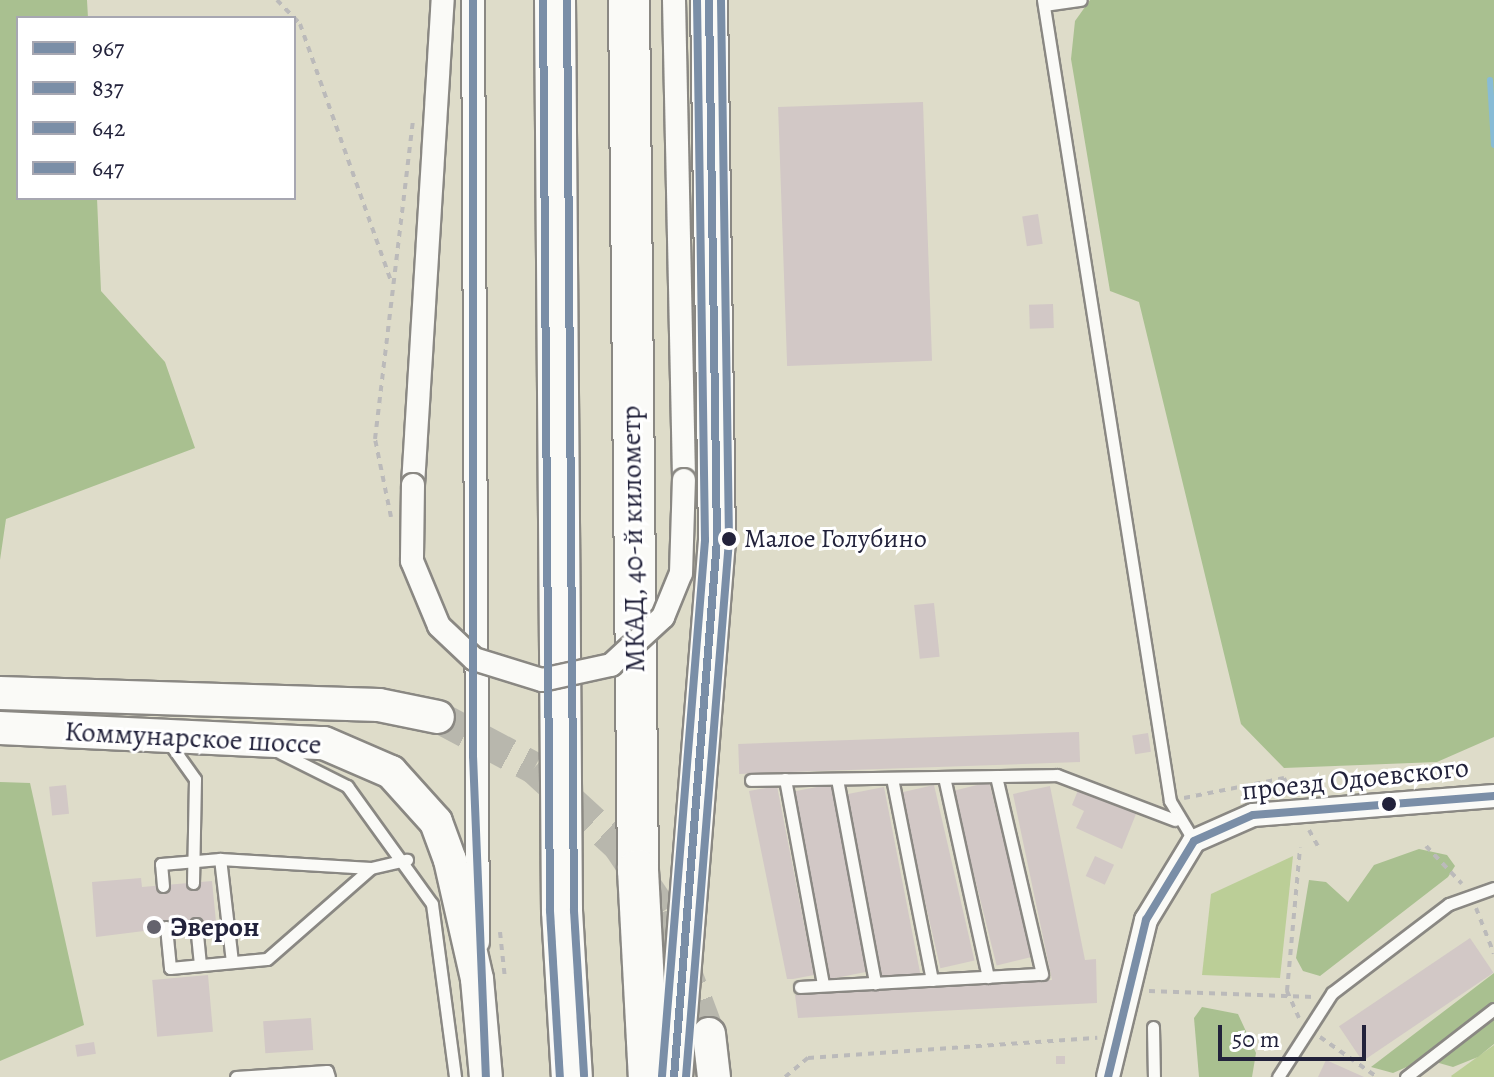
<!DOCTYPE html>
<meta charset="utf-8">
<style>
body{margin:0}
#map{position:relative;width:1494px;height:1077px;overflow:hidden;background:#dedcc9;font-family:Alegreya,serif}
div>[style]{position:absolute}
[style*='--x']{left:calc(var(--x)*1px);top:calc(var(--y)*1px);width:calc(var(--w)*1px);rotate:calc(var(--a)*1deg)}
.green>*{inset:0;background:#bbce97}
.forest>*{inset:0;background:#a9c090}
.stream>*{height:6px;margin:-3px;padding:0 3px;transform-origin:3px;border-radius:3px;background:#88bcd6}
.building>*{inset:0;background:#d2c8c6;transform-origin:0 0}
.secondary-tunnel>*{height:32px;margin-top:-16px;transform-origin:0;background:repeating-linear-gradient(90deg,#b8b7ad 0 32px,transparent 0 48px)}
.path>*{height:4px;margin-top:-2px;transform-origin:0;background:repeating-linear-gradient(90deg,#bbbaba 0 6px,transparent 0 12px)}
.roads{filter:drop-shadow(2px 0 #8a8883) drop-shadow(-2px 0 #8a8883) drop-shadow(0 2px #8a8883) drop-shadow(0 -2px #8a8883)}
.lane>*{height:11px;margin:-5.5px;padding:0 5.5px;transform-origin:5.5px;border-radius:5.5px;background:#fafaf7}
.street>*{height:22px;margin:-11px;padding:0 11px;transform-origin:11px;border-radius:11px;background:#fafaf7}
.secondary>*{height:32px;margin:-16px;padding:0 16px;transform-origin:16px;border-radius:16px;background:#fafaf7}
.primary>*{height:36px;margin:-18px;padding:0 18px;transform-origin:18px;border-radius:18px;background:#fafaf7}
.highway>*{height:40px;margin:-20px;padding:0 20px;transform-origin:20px;border-radius:20px;background:#fafaf7}
.bridges{filter:drop-shadow(2px 0 #8a8883) drop-shadow(-2px 0 #8a8883) drop-shadow(0 2px #8a8883) drop-shadow(0 -2px #8a8883)}
.street-bridge>*{height:22px;margin:-11px;padding:0 11px;transform-origin:11px;border-radius:11px;background:#fafaf7}
.bus-1>*{height:8px;margin:-4px;padding:0 4px;transform-origin:4px;border-radius:4px;background:#7a8ea7}
.bus-2>*{height:8px;margin:-4px;padding:0 4px;transform-origin:4px;border-radius:4px;background:#7a8ea7}
.bus-3>*{height:8px;margin:-4px;padding:0 4px;transform-origin:4px;border-radius:4px;background:#7a8ea7}
.bus-4>*{height:8px;margin:-4px;padding:0 4px;transform-origin:4px;border-radius:4px;background:#7a8ea7}
.dots>*{width:22px;height:22px;translate:-50% -50%;box-sizing:border-box;border:4px solid #fff;border-radius:50%}
span{translate:-50% -50%;white-space:nowrap;text-align:center;line-height:1.15;-webkit-text-stroke:6px #fff;paint-order:stroke}
.bus-label{font-size:26px;color:#22223b}
.left{translate:0 -50%;text-align:left}
.street-label{font-size:28px;color:#22223b}
.poi-label{font-size:28px;color:#22223b;font-weight:700}
.legend{position:absolute;left:16px;top:16px;width:280px;height:184px;box-sizing:border-box;background:#fff;border:2px solid #a7a7b1;margin:0;padding:10px 14px;list-style:none;font-size:24px;color:#22223b}
.legend li{display:flex;align-items:center;gap:16px;height:40px}
.legend b{width:40px;border:2px solid #a7a7b1}
.scale{position:absolute;left:1218px;top:1025px;width:148px;height:36px;box-sizing:border-box;border:4px solid #22223b;border-top:0;padding-left:10px;font-size:24px;line-height:28px;white-space:nowrap;color:#22223b;-webkit-text-stroke:6px #fff;paint-order:stroke}
</style>
<div id="map">
<div class="green">
<i style="clip-path:polygon(1293px 856px,1280px 978px,1202px 975px,1211px 894px)"></i>
<i style="clip-path:polygon(1494px 1045px,1494px 1077px,1452px 1077px,1451px 1076px)"></i>
</div>
<div class="forest">
<i style="clip-path:polygon(0 0,87px 0,88px 18px,18px 18px,18px 198px,97px 198px,101px 291px,165px 362px,195px 448px,6px 519px,0 560px)"></i>
<i style="clip-path:polygon(1090px 0,1494px 0,1494px 737px,1437px 762px,1284px 768px,1241px 724px,1139px 302px,1110px 291px,1071px 59px,1075px 21px)"></i>
<i style="clip-path:polygon(0 782px,30px 783px,84px 1025px,0 1061px)"></i>
<i style="clip-path:polygon(1419px 849px,1447px 855px,1455px 866px,1448px 877px,1320px 976px,1303px 971px,1296px 958px,1309px 880px,1326px 882px,1348px 902px,1374px 865px)"></i>
<i style="clip-path:polygon(1494px 973px,1494px 1044px,1478px 1057px,1453px 1067px,1425px 1059px,1393px 1073px,1371px 1067px)"></i>
<i style="clip-path:polygon(1202px 1007px,1238px 1014px,1256px 1053px,1252px 1077px,1199px 1077px,1194px 1018px)"></i>
</div>
<div class="stream">
<i style="--x:1490;--y:80;--w:65;--a:86.5"></i>
</div>
<div class="building">
<i style="left:923px;top:102px;width:259px;height:145px;rotate:88deg"></i>
<i style="left:1038px;top:214px;width:30px;height:16px;rotate:81deg"></i>
<i style="left:1053px;top:304px;width:24px;height:24px;rotate:88deg"></i>
<i style="left:934px;top:603px;width:54px;height:20px;rotate:84deg"></i>
<i style="left:1079px;top:732px;width:30px;height:341px;rotate:88deg"></i>
<i style="left:1148px;top:733px;width:19px;height:16px;rotate:81deg"></i>
<i style="left:989px;top:782px;width:180px;height:37px;rotate:76deg"></i>
<i style="left:832px;top:784px;width:191px;height:39px;rotate:79deg"></i>
<i style="left:66px;top:785px;width:29px;height:17px;rotate:84deg"></i>
<i style="left:934px;top:785px;width:180px;height:35px;rotate:77deg"></i>
<i style="clip-path:polygon(777px 786px,814px 975px,793px 979px,787px 979px,749px 791px)"></i>
<i style="clip-path:polygon(1050px 786px,1085px 960px,1096px 959px,1097px 1003px,798px 1018px,795px 995px,1052px 980px,1013px 794px)"></i>
<i style="left:884px;top:787px;width:190px;height:38px;rotate:79deg"></i>
<i style="clip-path:polygon(1079px 788px,1136px 814px,1122px 849px,1076px 828px,1084px 811px,1072px 805px)"></i>
<i style="left:1095px;top:856px;width:21px;height:22px;rotate:25deg"></i>
<i style="clip-path:polygon(141px 878px,142px 887px,212px 881px,216px 922px,96px 937px,92px 882px)"></i>
<i style="left:1470px;top:938px;width:42px;height:158px;rotate:56deg"></i>
<i style="left:208px;top:975px;width:57px;height:56px;rotate:85deg"></i>
<i style="left:311px;top:1018px;width:32px;height:48px;rotate:86deg"></i>
<i style="left:94px;top:1042px;width:12px;height:19px;rotate:81deg"></i>
<i style="left:1056px;top:1056px;width:9px;height:8px"></i>
<i style="clip-path:polygon(1326px 1060px,1364px 1077px,1318px 1077px)"></i>
</div>
<div class="secondary-tunnel">
<i style="--x:438;--y:717;--w:109;--a:28"></i>
<i style="--x:534;--y:768;--w:115;--a:42.5"></i>
<i style="--x:619;--y:846;--w:79;--a:56.3"></i>
<i style="--x:663;--y:912;--w:130;--a:69.3"></i>
</div>
<div class="path">
<i style="--x:277;--y:0;--w:33;--a:46"></i>
<i style="--x:300;--y:24;--w:273;--a:70.5"></i>
<i style="--x:391;--y:517;--w:80;--a:-101.6"></i>
<i style="--x:375;--y:439;--w:323;--a:-83.2"></i>
<i style="--x:1184;--y:798;--w:102;--a:-11.3"></i>
<i style="--x:1284;--y:778;--w:17;--a:65"></i>
<i style="--x:1309;--y:830;--w:18;--a:61"></i>
<i style="--x:1426;--y:846;--w:52;--a:46.5"></i>
<i style="--x:1476;--y:908;--w:49;--a:68.6"></i>
<i style="--x:500;--y:932;--w:47;--a:83.9"></i>
<i style="--x:1149;--y:991;--w:166;--a:2.1"></i>
<i style="--x:1299;--y:1018;--w:30;--a:-114"></i>
<i style="--x:1287;--y:991;--w:144;--a:-84.8"></i>
<i style="--x:1320;--y:1037;--w:70;--a:35.1"></i>
<i style="--x:785;--y:1077;--w:30;--a:-40"></i>
<i style="--x:808;--y:1058;--w:290;--a:-4"></i>
</div>
<div class="roads">
<div class="lane">
<i style="--x:1043;--y:0;--w:811;--a:80.99"></i>
<i style="--x:1170;--y:801;--w:47;--a:59"></i>
<i style="--x:1044;--y:5;--w:37;--a:-8"></i>
<i style="--x:170;--y:744;--w:43;--a:54.5"></i>
<i style="--x:195;--y:779;--w:104;--a:91.1"></i>
<i style="--x:281;--y:753;--w:74;--a:26.6"></i>
<i style="--x:347;--y:786;--w:145;--a:54.2"></i>
<i style="--x:432;--y:904;--w:175;--a:82.4"></i>
<i style="--x:944;--y:777;--w:205;--a:77.6"></i>
<i style="--x:892;--y:778;--w:206;--a:78.8"></i>
<i style="--x:785;--y:779;--w:209;--a:79.5"></i>
<i style="--x:837;--y:779;--w:208;--a:79.4"></i>
<i style="--x:751;--y:780;--w:306;--a:-0.9"></i>
<i style="--x:1057;--y:775;--w:126;--a:20.9"></i>
<i style="--x:163;--y:886;--w:22;--a:-95"></i>
<i style="--x:161;--y:864;--w:59;--a:-4.8"></i>
<i style="--x:196;--y:924;--w:41;--a:84.4"></i>
<i style="--x:166;--y:927;--w:41;--a:84.4"></i>
<i style="--x:170;--y:968;--w:97;--a:-5.3"></i>
<i style="--x:267;--y:959;--w:138;--a:-41.2"></i>
<i style="--x:371;--y:868;--w:37;--a:-13"></i>
<i style="--x:232;--y:962;--w:104;--a:-96.6"></i>
<i style="--x:220;--y:859;--w:151;--a:3.4"></i>
<i style="--x:800;--y:987;--w:242;--a:-3.1"></i>
<i style="--x:1042;--y:974;--w:203;--a:-103.1"></i>
<i style="--x:1153;--y:1027;--w:50;--a:88.9"></i>
<i style="--x:236;--y:1077;--w:91;--a:-3.8"></i>
<i style="--x:327;--y:1071;--w:6;--a:72"></i>
<i style="--x:1278;--y:1077;--w:100;--a:-57.3"></i>
<i style="--x:1332;--y:993;--w:147;--a:-37.3"></i>
<i style="--x:1449;--y:904;--w:48;--a:-19.6"></i>
<i style="--x:1406;--y:1077;--w:111;--a:-37.7"></i>
</div>
<div class="street">
<i style="--x:473;--y:0;--w:942;--a:89.7"></i>
<i style="--x:674;--y:0;--w:480;--a:88.8"></i>
<i style="--x:413;--y:485;--w:486;--a:-86.5"></i>
<i style="--x:1108;--y:1077;--w:162;--a:-76.4"></i>
<i style="--x:1146;--y:920;--w:92;--a:-58.7"></i>
<i style="--x:1194;--y:841;--w:64;--a:-23.8"></i>
<i style="--x:1253;--y:815;--w:242;--a:-4.5"></i>
</div>
<div class="secondary">
<i style="--x:0;--y:693;--w:379;--a:1.8"></i>
<i style="--x:379;--y:705;--w:60;--a:11.5"></i>
<i style="--x:0;--y:728;--w:324;--a:2.7"></i>
<i style="--x:324;--y:743;--w:73;--a:23.4"></i>
<i style="--x:391;--y:772;--w:67;--a:48"></i>
<i style="--x:436;--y:822;--w:40;--a:69.8"></i>
<i style="--x:450;--y:860;--w:122;--a:77.2"></i>
<i style="--x:477;--y:979;--w:98;--a:84.8"></i>
<i style="--x:709;--y:1034;--w:43;--a:83.4"></i>
</div>
<div class="primary">
<i style="--x:674;--y:1077;--w:539;--a:-85.42"></i>
<i style="--x:717;--y:540;--w:540;--a:-90.85"></i>
</div>
<div class="highway">
<i style="--x:555;--y:0;--w:911;--a:89.56"></i>
<i style="--x:562;--y:911;--w:166;--a:86.6"></i>
<i style="--x:629;--y:0;--w:870;--a:89.41"></i>
<i style="--x:638;--y:870;--w:207;--a:87"></i>
</div>
</div>
<div class="bridges">
<div class="street-bridge">
<i style="--x:413;--y:485;--w:76;--a:90.8"></i>
<i style="--x:412;--y:561;--w:70;--a:67.4"></i>
<i style="--x:439;--y:626;--w:48;--a:43.3"></i>
<i style="--x:474;--y:659;--w:71;--a:17.2"></i>
<i style="--x:542;--y:680;--w:71;--a:-12.3"></i>
<i style="--x:611;--y:665;--w:71;--a:-42.7"></i>
<i style="--x:663;--y:617;--w:48;--a:-67.8"></i>
<i style="--x:681;--y:573;--w:93;--a:-88.2"></i>
</div>
</div>
<div class="bus-1">
<i style="--x:473;--y:0;--w:756;--a:90"></i>
<i style="--x:473;--y:756;--w:321;--a:87.7"></i>
<i style="--x:674;--y:1077;--w:539;--a:-85.42"></i>
<i style="--x:717;--y:540;--w:540;--a:-90.85"></i>
</div>
<div class="bus-2">
<i style="--x:543;--y:0;--w:911;--a:89.56"></i>
<i style="--x:550;--y:911;--w:166;--a:86.6"></i>
<i style="--x:686;--y:1077;--w:539;--a:-85.42"></i>
<i style="--x:729;--y:540;--w:540;--a:-90.85"></i>
</div>
<div class="bus-3">
<i style="--x:567;--y:0;--w:911;--a:89.56"></i>
<i style="--x:574;--y:911;--w:165;--a:86.5"></i>
<i style="--x:662;--y:1076;--w:538;--a:-85.41"></i>
<i style="--x:705;--y:540;--w:540;--a:-90.85"></i>
</div>
<div class="bus-4">
<i style="--x:1108;--y:1077;--w:162;--a:-76.4"></i>
<i style="--x:1146;--y:920;--w:92;--a:-58.7"></i>
<i style="--x:1194;--y:841;--w:64;--a:-23.8"></i>
<i style="--x:1253;--y:815;--w:242;--a:-4.5"></i>
</div>
<div class="dots">
<i style="left:729px;top:539px;background:#22223b"></i>
<i style="left:1389px;top:804px;background:#22223b"></i>
<i style="left:154px;top:927px;background:#64636d"></i>
</div>
<div class="bus-label">
<span class="left" style="left:744px;top:539px">Малое Голубино</span>
</div>
<div class="street-label">
<span style="left:633px;top:539px;rotate:-91deg">МКАД, 40-й километр</span>
<span style="left:193px;top:738px;rotate:3deg">Коммунарское шоссе</span>
<span style="left:1355px;top:779px;rotate:-6deg">проезд Одоевского</span>
</div>
<div class="poi-label">
<span class="left" style="left:170px;top:927px">Эверон</span>
</div>
<ul class="legend">
<li><b style="height:10px;background:#7a8ea7"></b>967</li>
<li><b style="height:10px;background:#7a8ea7"></b>837</li>
<li><b style="height:10px;background:#7a8ea7"></b>642</li>
<li><b style="height:10px;background:#7a8ea7"></b>647</li>
</ul>
<div class="scale">50 m</div>
</div>
